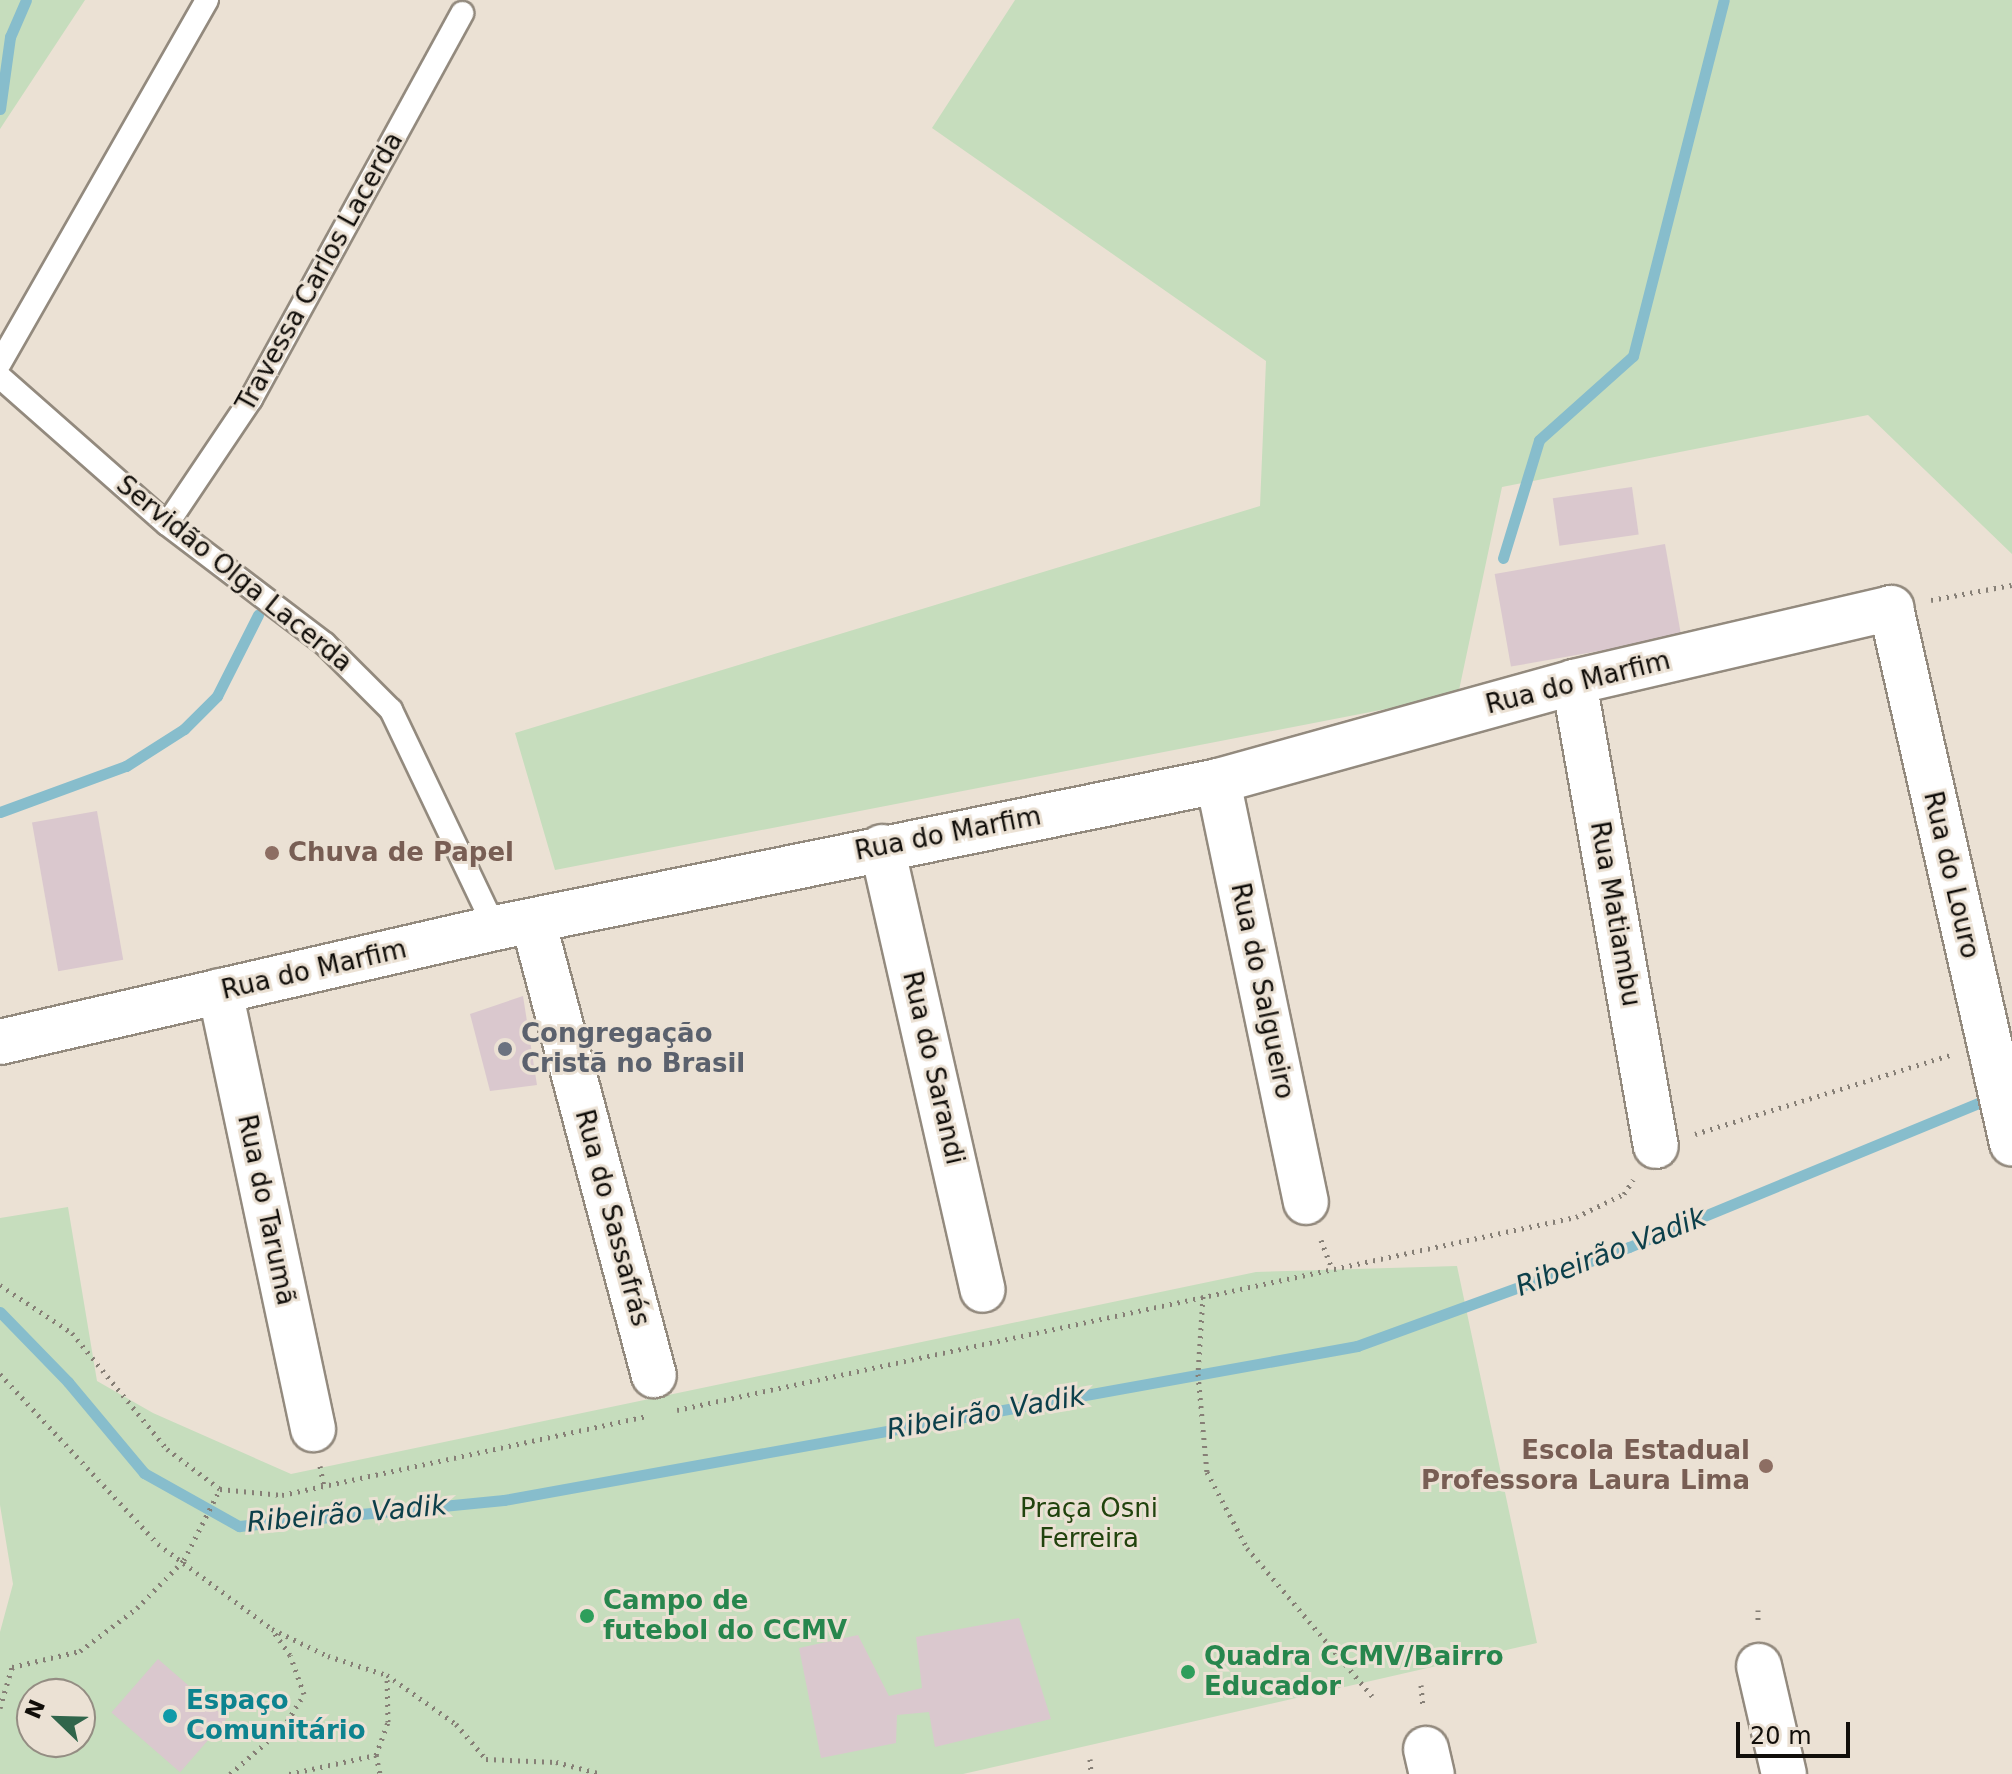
<!DOCTYPE html>
<meta charset="utf-8">
<style>
body{margin:0}
#map{position:relative;width:2012px;height:1774px;overflow:hidden;background:#ebe1d4;font-family:"DejaVu Sans",sans-serif}
div>[style]{position:absolute}
[style*='--x']{left:calc(var(--x)*1px);top:calc(var(--y)*1px);width:calc(var(--w)*1px);rotate:calc(var(--a)*1deg)}
.green>*{inset:0;background:#c6ddbd}
.stream>*{height:11px;margin:-5.5px;padding:0 5.5px;transform-origin:5.5px;border-radius:5.5px;background:#87bdcc}
.building>*{inset:0;background:#dac8ce;transform-origin:0 0}
.path>*{height:5px;margin-top:-2.5px;transform-origin:0;background:repeating-linear-gradient(90deg,#867f76 0 2px,transparent 0 8px)}
.roads{filter:drop-shadow(2px 0 #938a7e) drop-shadow(-2px 0 #938a7e) drop-shadow(0 2px #938a7e) drop-shadow(0 -2px #938a7e)}
.service>*{height:22px;margin:-11px;padding:0 11px;transform-origin:11px;border-radius:11px;background:#fff}
.minor>*{height:44px;margin:-22px;padding:0 22px;transform-origin:22px;border-radius:22px;background:#fff}
.dots>*{width:22px;height:22px;translate:-50% -50%;box-sizing:border-box;border:4px solid #ebe1d4;border-radius:50%}
span{translate:-50% -50%;white-space:nowrap;text-align:center;line-height:1.15;-webkit-text-stroke:6px #ebe1d4;paint-order:stroke}
.street-label{font-size:26px;color:#110e0a}
.education-label{font-size:26px;color:#785e54;font-weight:700}
.left{translate:0 -50%;text-align:left}
.right{translate:-100% -50%;text-align:right}
.worship-label{font-size:26px;color:#5b616d;font-weight:700}
.park-label{font-size:26px;color:#21430d}
.leisure-label{font-size:26px;color:#27864d;font-weight:700}
.culture-label{font-size:26px;color:#0d838f;font-weight:700}
.water-label{font-size:28px;color:#0c3f4a;font-style:italic}
.north{position:absolute;left:16px;top:1678px;width:80px;height:80px;box-sizing:border-box;background:#ebe1d4;border:2px solid #948d83;border-radius:50%;rotate:293deg;font-size:22px;font-weight:700;line-height:32px;text-align:center;color:#110e0a}
.north::after{content:'';display:block;margin:auto;width:28px;height:36px;background:#30654b;clip-path:polygon(50% 0,100% 100%,50% 72%,0 100%)}
.scale{position:absolute;left:1736px;top:1722px;width:114px;height:36px;box-sizing:border-box;border:4px solid #110e0a;border-top:0;padding-left:10px;font-size:24px;line-height:28px;white-space:nowrap;color:#110e0a;-webkit-text-stroke:6px #ebe1d4;paint-order:stroke}
</style>
<div id="map">
<div class="green">
<i style="clip-path:polygon(0 0,85px 0,0 129px)"></i>
<i style="clip-path:polygon(1015px 0,2012px 0,2012px 554px,1868px 415px,1502px 487px,1458px 695px,555px 870px,515px 733px,1260px 506px,1266px 361px,932px 128px)"></i>
<i style="clip-path:polygon(evenodd,68px 1207px,97px 1381px,153px 1413px,291px 1474px,1256px 1272px,1457px 1266px,1537px 1643px,963px 1774px,0 1774px,0 1632px,13px 1584px,0 1505px,0 1218px,68px 1207px,32px 1694px,80px 1694px,80px 1742px,32px 1742px,32px 1694px)"></i>
</div>
<div class="stream">
<i style="--x:0;--y:109;--w:73;--a:-82.1"></i>
<i style="--x:10;--y:37;--w:40;--a:-66.6"></i>
<i style="--x:1503;--y:558;--w:123;--a:-73"></i>
<i style="--x:1539;--y:440;--w:126;--a:-41.8"></i>
<i style="--x:1633;--y:356;--w:367;--a:-75.7"></i>
<i style="--x:0;--y:812;--w:134;--a:-20.1"></i>
<i style="--x:126;--y:766;--w:69;--a:-32.5"></i>
<i style="--x:184;--y:729;--w:47;--a:-45"></i>
<i style="--x:217;--y:696;--w:91;--a:-63.2"></i>
<i style="--x:0;--y:1312;--w:98;--a:45.8"></i>
<i style="--x:68;--y:1382;--w:119;--a:50.1"></i>
<i style="--x:144;--y:1473;--w:109;--a:29.2"></i>
<i style="--x:239;--y:1526;--w:266;--a:-5.6"></i>
<i style="--x:504;--y:1500;--w:867;--a:-10.23"></i>
<i style="--x:1357;--y:1346;--w:289;--a:-20"></i>
<i style="--x:1629;--y:1247;--w:394;--a:-22.4"></i>
</div>
<div class="building">
<i style="left:1632px;top:487px;width:48px;height:80px;rotate:82deg"></i>
<i style="left:1665px;top:544px;width:94px;height:173px;rotate:80deg"></i>
<i style="left:97px;top:811px;width:151px;height:66px;rotate:80deg"></i>
<i style="clip-path:polygon(523px 996px,537px 1085px,490px 1091px,470px 1014px)"></i>
<i style="clip-path:polygon(1019px 1618px,1051px 1719px,935px 1747px,929px 1712px,897px 1715px,896px 1743px,821px 1758px,799px 1648px,858px 1635px,889px 1696px,922px 1688px,916px 1637px)"></i>
<i style="left:158px;top:1659px;width:91px;height:71px;rotate:41deg"></i>
</div>
<div class="path">
<i style="--x:1931;--y:600;--w:82;--a:-10.5"></i>
<i style="--x:1695;--y:1134;--w:270;--a:-17.2"></i>
<i style="--x:1321;--y:1240;--w:31;--a:69"></i>
<i style="--x:0;--y:1285;--w:87;--a:33.7"></i>
<i style="--x:72;--y:1333;--w:150;--a:50.7"></i>
<i style="--x:167;--y:1449;--w:66;--a:37"></i>
<i style="--x:220;--y:1489;--w:62;--a:5.5"></i>
<i style="--x:282;--y:1495;--w:373;--a:-12.2"></i>
<i style="--x:1203;--y:1296;--w:78;--a:93.7"></i>
<i style="--x:1198;--y:1374;--w:98;--a:84.8"></i>
<i style="--x:1207;--y:1472;--w:86;--a:62.2"></i>
<i style="--x:1247;--y:1548;--w:194;--a:49.8"></i>
<i style="--x:0;--y:1374;--w:232;--a:47.1"></i>
<i style="--x:158;--y:1544;--w:142;--a:36.7"></i>
<i style="--x:272;--y:1629;--w:62;--a:25.7"></i>
<i style="--x:328;--y:1656;--w:62;--a:17.9"></i>
<i style="--x:387;--y:1675;--w:85;--a:35.4"></i>
<i style="--x:456;--y:1724;--w:46;--a:49.4"></i>
<i style="--x:486;--y:1759;--w:70;--a:2.5"></i>
<i style="--x:556;--y:1762;--w:48;--a:14.6"></i>
<i style="--x:677;--y:1410;--w:919;--a:-12.12"></i>
<i style="--x:1576;--y:1217;--w:53;--a:-25.6"></i>
<i style="--x:1624;--y:1194;--w:17;--a:-57"></i>
<i style="--x:320;--y:1466;--w:20;--a:79"></i>
<i style="--x:1758;--y:1610;--w:15;--a:90"></i>
<i style="--x:1421;--y:1685;--w:23;--a:85"></i>
<i style="--x:0;--y:1708;--w:43;--a:-73.7"></i>
<i style="--x:12;--y:1667;--w:70;--a:-13.2"></i>
<i style="--x:80;--y:1651;--w:71;--a:-37"></i>
<i style="--x:137;--y:1608;--w:67;--a:-45.6"></i>
<i style="--x:184;--y:1560;--w:80;--a:-63.1"></i>
<i style="--x:376;--y:1755;--w:35;--a:-70"></i>
<i style="--x:388;--y:1722;--w:46;--a:-91.2"></i>
<i style="--x:1090;--y:1759;--w:15;--a:86"></i>
<i style="--x:230;--y:1774;--w:70;--a:-41"></i>
<i style="--x:283;--y:1728;--w:40;--a:-58"></i>
<i style="--x:304;--y:1694;--w:41;--a:-109.7"></i>
<i style="--x:290;--y:1655;--w:32;--a:-125"></i>
<i style="--x:289;--y:1774;--w:89;--a:-12.3"></i>
<i style="--x:376;--y:1755;--w:19;--a:78"></i>
</div>
<div class="roads">
<div class="service">
<i style="--x:0;--y:363;--w:418;--a:-60.3"></i>
<i style="--x:0;--y:377;--w:222;--a:41.4"></i>
<i style="--x:167;--y:524;--w:198;--a:37.2"></i>
<i style="--x:325;--y:644;--w:93;--a:45"></i>
<i style="--x:391;--y:710;--w:242;--a:64.5"></i>
<i style="--x:167;--y:524;--w:151;--a:-56.1"></i>
<i style="--x:251;--y:399;--w:440;--a:-61.3"></i>
</div>
<div class="minor">
<i style="--x:1574;--y:682;--w:471;--a:80"></i>
<i style="--x:1218;--y:781;--w:430;--a:78.2"></i>
<i style="--x:882;--y:847;--w:454;--a:77.2"></i>
<i style="--x:533;--y:921;--w:470;--a:75.1"></i>
<i style="--x:220;--y:991;--w:448;--a:78"></i>
<i style="--x:0;--y:1042;--w:508;--a:-12.97"></i>
<i style="--x:495;--y:928;--w:738;--a:-11.49"></i>
<i style="--x:1218;--y:781;--w:370;--a:-15.5"></i>
<i style="--x:1574;--y:682;--w:326;--a:-13.1"></i>
<i style="--x:1891;--y:608;--w:549;--a:77.26"></i>
<i style="--x:1759;--y:1666;--w:111;--a:77"></i>
<i style="--x:1426;--y:1749;--w:26;--a:77"></i>
</div>
</div>
<div class="dots">
<i style="left:272px;top:853px;background:#8d6e63"></i>
<i style="left:505px;top:1049px;background:#6b7280"></i>
<i style="left:1766px;top:1466px;background:#8d6e63"></i>
<i style="left:587px;top:1616px;background:#2e9e5b"></i>
<i style="left:1188px;top:1672px;background:#2e9e5b"></i>
<i style="left:170px;top:1716px;background:#0f9aa8"></i>
</div>
<div class="street-label">
<span style="left:320px;top:272px;rotate:-61deg">Travessa Carlos Lacerda</span>
<span style="left:234px;top:574px;rotate:39deg">Servidão Olga Lacerda</span>
<span style="left:1578px;top:683px;rotate:-14deg">Rua do Marfim</span>
<span style="left:948px;top:834px;rotate:-11deg">Rua do Marfim</span>
<span style="left:1951px;top:875px;rotate:77deg">Rua do Louro</span>
<span style="left:1615px;top:914px;rotate:80deg">Rua Matiambu</span>
<span style="left:314px;top:970px;rotate:-13deg">Rua do Marfim</span>
<span style="left:1262px;top:991px;rotate:78deg">Rua do Salgueiro</span>
<span style="left:933px;top:1068px;rotate:77deg">Rua do Sarandi</span>
<span style="left:266px;top:1210px;rotate:78deg">Rua do Tarumã</span>
<span style="left:612px;top:1218px;rotate:75deg">Rua do Sassafrás</span>
</div>
<div class="education-label">
<span class="left" style="left:288px;top:853px">Chuva de Papel</span>
<span class="right" style="left:1750px;top:1466px">Escola Estadual<br>Professora Laura Lima</span>
</div>
<div class="worship-label">
<span class="left" style="left:521px;top:1049px">Congregação<br>Cristã no Brasil</span>
</div>
<div class="park-label">
<span style="left:1089px;top:1524px">Praça Osni<br>Ferreira</span>
</div>
<div class="leisure-label">
<span class="left" style="left:603px;top:1616px">Campo de<br>futebol do CCMV</span>
<span class="left" style="left:1204px;top:1672px">Quadra CCMV/Bairro<br>Educador</span>
</div>
<div class="culture-label">
<span class="left" style="left:186px;top:1716px">Espaço<br>Comunitário</span>
</div>
<div class="water-label">
<span style="left:1611px;top:1252px;rotate:-21deg">Ribeirão Vadik</span>
<span style="left:986px;top:1413px;rotate:-10deg">Ribeirão Vadik</span>
<span style="left:347px;top:1514px;rotate:-5deg">Ribeirão Vadik</span>
</div>
<div class="north">N</div>
<div class="scale">20 m</div>
</div>
